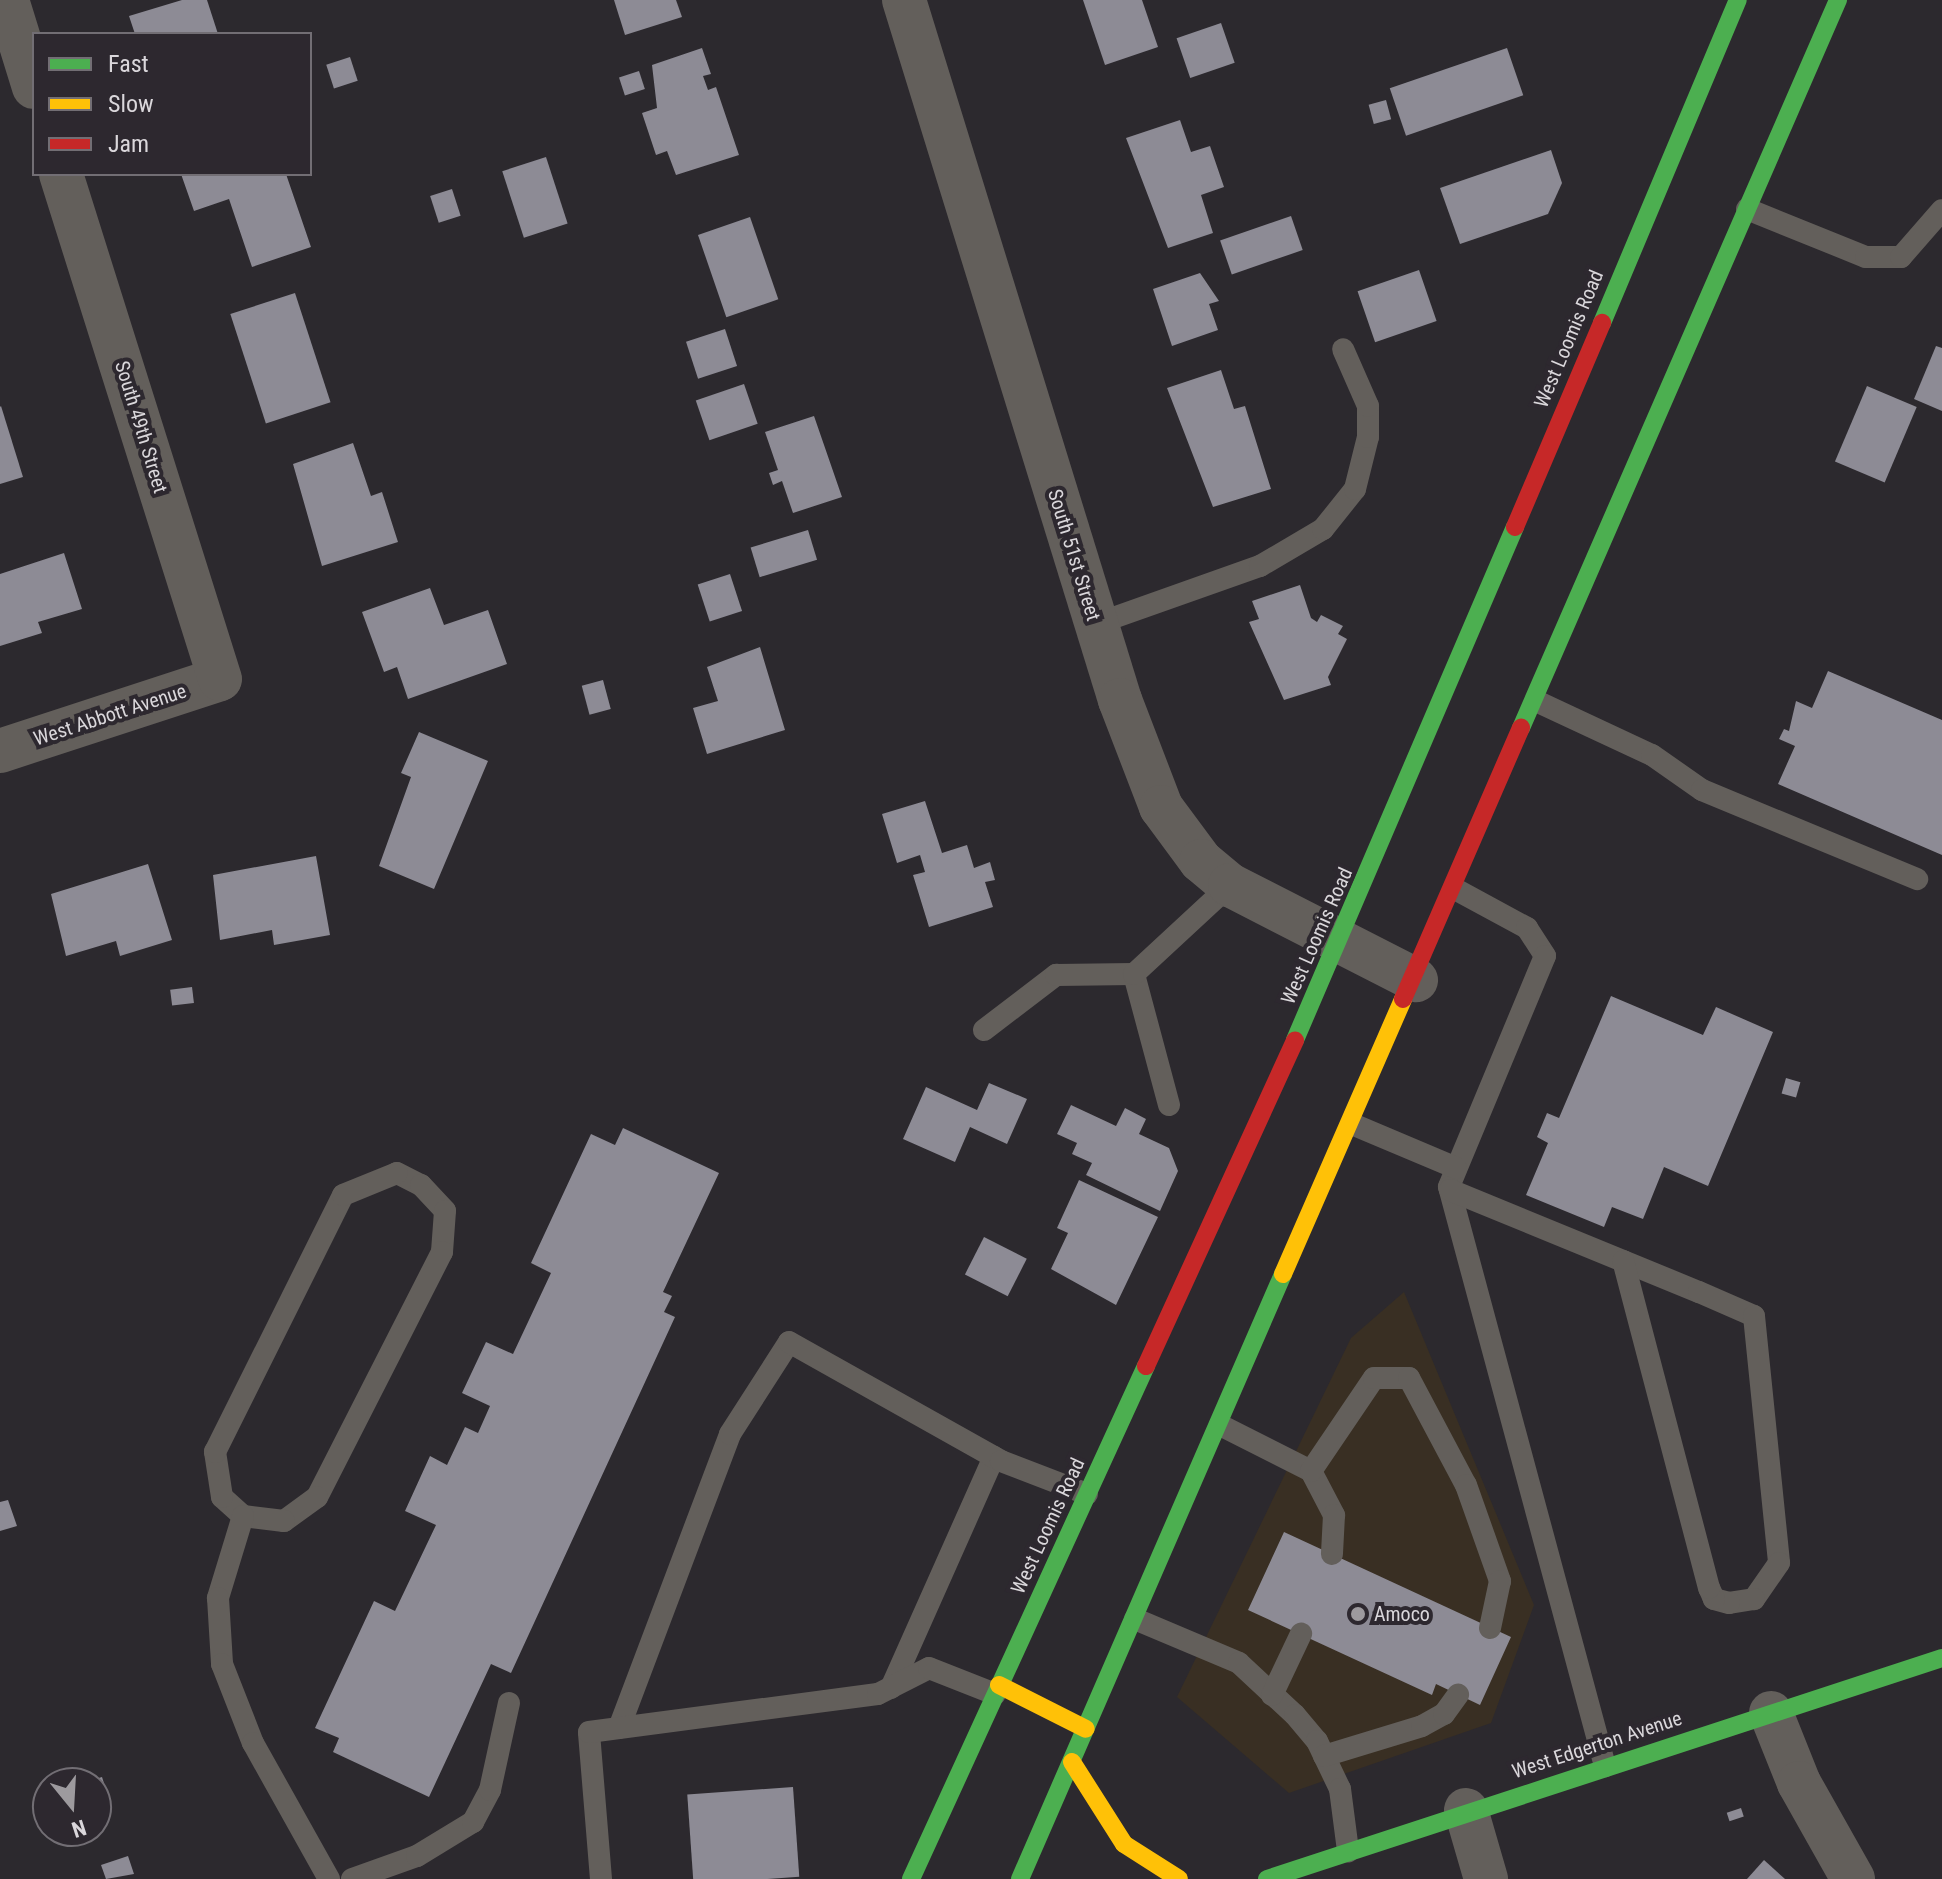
<!DOCTYPE html>
<style>
body{margin:0}
#map{position:relative;width:1942px;height:1879px;overflow:hidden;background:#2c292e;font-family:"Roboto Condensed",sans-serif}
div>[style]{position:absolute}
[style*='--x']{left:calc(var(--x)*1px);top:calc(var(--y)*1px);width:calc(var(--w)*1px);rotate:calc(var(--a)*1deg)}
.commercial>*{inset:0;background:#392f23}
.building>*{inset:0;background:#8d8b95;transform-origin:0 0}
.lane>*{height:22px;margin:-11px;padding:0 11px;transform-origin:11px;border-radius:11px;background:#635f5b}
.street>*{height:44px;margin:-22px;padding:0 22px;transform-origin:22px;border-radius:22px;background:#635f5b}
.fast>*{height:18px;margin:-9px;padding:0 9px;transform-origin:9px;border-radius:9px;background:#4caf50}
.slow>*{height:18px;margin:-9px;padding:0 9px;transform-origin:9px;border-radius:9px;background:#ffc107}
.jam>*{height:18px;margin:-9px;padding:0 9px;transform-origin:9px;border-radius:9px;background:#c62828}
.dots>*{width:22px;height:22px;translate:-50% -50%;box-sizing:border-box;border:4px solid #2d282f;border-radius:50%}
span{translate:-50% -50%;white-space:nowrap;text-align:center;line-height:1.15;-webkit-text-stroke:8px #2d282f;paint-order:stroke}
.street-label{font-size:20px;color:#dad7db}
.poi-label{font-size:20px;color:#dad7db}
.left{translate:0 -50%;text-align:left}
.legend{position:absolute;left:32px;top:32px;width:280px;height:144px;box-sizing:border-box;background:#2d282f;border:2px solid #726e74;margin:0;padding:10px 14px;list-style:none;font-size:24px;color:#dad7db}
.legend li{display:flex;align-items:center;gap:16px;height:40px}
.legend b{width:40px;border:2px solid #726e74}
.north{position:absolute;left:32px;top:1767px;width:80px;height:80px;box-sizing:border-box;background:#2d282f;border:2px solid #726e74;border-radius:50%;rotate:162deg;font-size:22px;font-weight:700;line-height:32px;text-align:center;color:#dad7db}
.north::after{content:'';display:block;margin:auto;width:28px;height:36px;background:#9d9a9e;clip-path:polygon(50% 0,100% 100%,50% 72%,0 100%)}
</style>
<div id="map">
<div class="commercial">
<i style="clip-path:polygon(1404px 1292px,1534px 1605px,1491px 1723px,1289px 1793px,1177px 1697px,1351px 1338px)"></i>
</div>
<div class="building">
<i style="clip-path:polygon(182px 0,207px 0,218px 34px,135px 34px,129px 16px)"></i>
<i style="clip-path:polygon(614px 0,676px 0,682px 17px,625px 35px)"></i>
<i style="clip-path:polygon(1083px 0,1142px 0,1158px 47px,1105px 65px)"></i>
<i style="left:1221px;top:23px;width:42px;height:47px;rotate:71deg"></i>
<i style="clip-path:polygon(702px 48px,711px 74px,703px 76px,708px 90px,716px 87px,739px 155px,676px 175px,667px 151px,656px 155px,642px 113px,657px 108px,652px 65px)"></i>
<i style="left:1507px;top:48px;width:50px;height:124px;rotate:71deg"></i>
<i style="left:350px;top:57px;width:25px;height:25px;rotate:72deg"></i>
<i style="left:639px;top:71px;width:19px;height:21px;rotate:72deg"></i>
<i style="left:1386px;top:100px;width:20px;height:18px;rotate:75deg"></i>
<i style="clip-path:polygon(1180px 120px,1191px 152px,1210px 146px,1224px 187px,1201px 195px,1213px 233px,1168px 248px,1126px 138px)"></i>
<i style="clip-path:polygon(1551px 150px,1562px 183px,1548px 214px,1460px 244px,1440px 188px)"></i>
<i style="left:546px;top:157px;width:70px;height:46px;rotate:72deg"></i>
<i style="clip-path:polygon(181px 174px,286px 174px,311px 247px,252px 267px,229px 199px,194px 211px)"></i>
<i style="left:452px;top:189px;width:28px;height:23px;rotate:72deg"></i>
<i style="left:1291px;top:216px;width:36px;height:75px;rotate:71deg"></i>
<i style="left:750px;top:217px;width:87px;height:55px;rotate:71deg"></i>
<i style="left:1419px;top:270px;width:54px;height:65px;rotate:71deg"></i>
<i style="clip-path:polygon(1200px 273px,1219px 301px,1209px 304px,1218px 330px,1172px 346px,1153px 289px)"></i>
<i style="left:295px;top:293px;width:115px;height:68px;rotate:72deg"></i>
<i style="left:725px;top:329px;width:39px;height:41px;rotate:72deg"></i>
<i style="clip-path:polygon(1936px 346px,1942px 348px,1942px 411px,1914px 399px)"></i>
<i style="clip-path:polygon(1221px 370px,1234px 409px,1245px 406px,1271px 489px,1213px 507px,1167px 388px)"></i>
<i style="left:744px;top:384px;width:42px;height:51px;rotate:71deg"></i>
<i style="left:1867px;top:386px;width:54px;height:82px;rotate:23deg"></i>
<i style="clip-path:polygon(1px 406px,23px 477px,0 484px,0 407px)"></i>
<i style="clip-path:polygon(814px 416px,842px 497px,793px 513px,782px 481px,773px 485px,769px 473px,778px 470px,765px 432px)"></i>
<i style="clip-path:polygon(353px 443px,371px 496px,382px 492px,398px 542px,322px 566px,293px 464px)"></i>
<i style="left:808px;top:530px;width:31px;height:60px;rotate:73deg"></i>
<i style="clip-path:polygon(64px 553px,82px 609px,38px 622px,42px 633px,0 646px,0 574px)"></i>
<i style="left:730px;top:574px;width:39px;height:34px;rotate:72deg"></i>
<i style="clip-path:polygon(1300px 585px,1311px 618px,1317px 622px,1321px 615px,1343px 626px,1338px 634px,1347px 639px,1328px 677px,1331px 685px,1284px 700px,1249px 622px,1259px 619px,1252px 601px)"></i>
<i style="clip-path:polygon(430px 588px,444px 625px,488px 610px,507px 664px,408px 699px,397px 667px,384px 672px,362px 612px)"></i>
<i style="clip-path:polygon(760px 647px,785px 730px,707px 754px,693px 708px,718px 701px,707px 667px)"></i>
<i style="clip-path:polygon(1828px 671px,1942px 720px,1942px 855px,1778px 784px,1795px 746px,1779px 739px,1784px 729px,1789px 731px,1796px 701px,1812px 708px)"></i>
<i style="left:603px;top:680px;width:30px;height:22px;rotate:75deg"></i>
<i style="clip-path:polygon(419px 732px,488px 761px,434px 889px,379px 866px,411px 777px,401px 773px)"></i>
<i style="clip-path:polygon(925px 801px,942px 853px,967px 845px,974px 868px,990px 862px,995px 880px,985px 882px,993px 907px,929px 927px,913px 875px,925px 872px,920px 855px,897px 863px,882px 814px)"></i>
<i style="clip-path:polygon(316px 856px,330px 935px,274px 945px,272px 930px,220px 940px,213px 875px)"></i>
<i style="clip-path:polygon(148px 864px,172px 940px,120px 956px,116px 941px,66px 956px,51px 894px)"></i>
<i style="left:192px;top:987px;width:16px;height:22px;rotate:83deg"></i>
<i style="clip-path:polygon(1611px 996px,1703px 1035px,1716px 1007px,1773px 1032px,1708px 1186px,1664px 1167px,1643px 1219px,1612px 1207px,1604px 1227px,1526px 1195px,1548px 1143px,1537px 1137px,1547px 1113px,1559px 1118px)"></i>
<i style="left:1786px;top:1078px;width:15px;height:16px;rotate:16deg"></i>
<i style="clip-path:polygon(989px 1083px,1027px 1099px,1007px 1144px,970px 1127px,955px 1162px,903px 1139px,926px 1087px,977px 1110px)"></i>
<i style="clip-path:polygon(1071px 1105px,1116px 1126px,1125px 1108px,1146px 1119px,1139px 1134px,1169px 1148px,1178px 1171px,1160px 1211px,1086px 1175px,1092px 1163px,1072px 1154px,1077px 1143px,1057px 1134px)"></i>
<i style="clip-path:polygon(623px 1128px,719px 1173px,663px 1292px,672px 1296px,664px 1312px,675px 1317px,511px 1673px,491px 1664px,429px 1797px,333px 1752px,339px 1738px,315px 1728px,374px 1601px,395px 1611px,436px 1525px,405px 1511px,430px 1456px,447px 1465px,465px 1427px,478px 1433px,490px 1406px,462px 1393px,486px 1342px,513px 1354px,551px 1273px,531px 1263px,591px 1134px,615px 1145px)"></i>
<i style="clip-path:polygon(1079px 1180px,1158px 1217px,1116px 1305px,1051px 1269px,1068px 1233px,1057px 1228px)"></i>
<i style="left:984px;top:1237px;width:48px;height:42px;rotate:27deg"></i>
<i style="clip-path:polygon(8px 1500px,17px 1526px,0 1531px,0 1502px)"></i>
<i style="clip-path:polygon(1284px 1532px,1511px 1637px,1480px 1705px,1436px 1684px,1432px 1695px,1248px 1610px)"></i>
<i style="clip-path:polygon(102px 1777px,110px 1802px,96px 1806px,96px 1783px,86px 1782px)"></i>
<i style="left:793px;top:1787px;width:90px;height:106px;rotate:86deg"></i>
<i style="left:1741px;top:1808px;width:9px;height:15px;rotate:72deg"></i>
<i style="clip-path:polygon(128px 1856px,134px 1874px,106px 1879px,101px 1865px)"></i>
<i style="clip-path:polygon(1764px 1860px,1785px 1879px,1747px 1879px)"></i>
</div>
<div class="lane">
<i style="--x:1747;--y:209;--w:128;--a:22"></i>
<i style="--x:1866;--y:257;--w:35;--a:0"></i>
<i style="--x:1901;--y:257;--w:62;--a:-48.9"></i>
<i style="--x:1096;--y:624;--w:174;--a:-19.5"></i>
<i style="--x:1260;--y:566;--w:73;--a:-30.4"></i>
<i style="--x:1323;--y:529;--w:51;--a:-51.3"></i>
<i style="--x:1355;--y:489;--w:54;--a:-76"></i>
<i style="--x:1368;--y:437;--w:31;--a:-90"></i>
<i style="--x:1368;--y:406;--w:62;--a:-113.7"></i>
<i style="--x:1536;--y:701;--w:128;--a:25"></i>
<i style="--x:1652;--y:755;--w:61;--a:35"></i>
<i style="--x:1702;--y:790;--w:233;--a:22.5"></i>
<i style="--x:1455;--y:889;--w:82;--a:28.4"></i>
<i style="--x:1527;--y:928;--w:33;--a:57"></i>
<i style="--x:1545;--y:956;--w:250;--a:112.6"></i>
<i style="--x:1449;--y:1187;--w:600;--a:74.92"></i>
<i style="--x:984;--y:1030;--w:91;--a:-37.4"></i>
<i style="--x:1056;--y:975;--w:78;--a:-0.7"></i>
<i style="--x:1169;--y:1105;--w:136;--a:-105"></i>
<i style="--x:1134;--y:974;--w:131;--a:-42.8"></i>
<i style="--x:1352;--y:1124;--w:113;--a:22.9"></i>
<i style="--x:397;--y:1173;--w:27;--a:27"></i>
<i style="--x:421;--y:1185;--w:35;--a:47"></i>
<i style="--x:445;--y:1211;--w:41;--a:94.2"></i>
<i style="--x:442;--y:1252;--w:275;--a:117"></i>
<i style="--x:317;--y:1497;--w:41;--a:144"></i>
<i style="--x:284;--y:1521;--w:41;--a:-173"></i>
<i style="--x:243;--y:1516;--w:28;--a:-138"></i>
<i style="--x:222;--y:1497;--w:46;--a:-98.8"></i>
<i style="--x:215;--y:1452;--w:287;--a:-63.5"></i>
<i style="--x:343;--y:1195;--w:58;--a:-22.2"></i>
<i style="--x:1450;--y:1190;--w:269;--a:22.3"></i>
<i style="--x:1699;--y:1292;--w:60;--a:23.6"></i>
<i style="--x:1754;--y:1316;--w:248;--a:84.2"></i>
<i style="--x:1779;--y:1563;--w:44;--a:124.8"></i>
<i style="--x:1754;--y:1599;--w:25;--a:171"></i>
<i style="--x:1729;--y:1603;--w:16;--a:-165"></i>
<i style="--x:1714;--y:1599;--w:12;--a:-114"></i>
<i style="--x:1709;--y:1588;--w:338;--a:-104.7"></i>
<i style="--x:1220;--y:1425;--w:102;--a:26.8"></i>
<i style="--x:1311;--y:1471;--w:50;--a:62.4"></i>
<i style="--x:1334;--y:1515;--w:39;--a:93"></i>
<i style="--x:1311;--y:1471;--w:112;--a:-55.9"></i>
<i style="--x:1374;--y:1378;--w:35;--a:0"></i>
<i style="--x:1409;--y:1378;--w:121;--a:62"></i>
<i style="--x:1466;--y:1485;--w:102;--a:70.5"></i>
<i style="--x:1500;--y:1581;--w:48;--a:102"></i>
<i style="--x:243;--y:1516;--w:86;--a:107"></i>
<i style="--x:218;--y:1598;--w:66;--a:86.5"></i>
<i style="--x:222;--y:1664;--w:85;--a:68.6"></i>
<i style="--x:253;--y:1743;--w:156;--a:60.8"></i>
<i style="--x:1135;--y:1619;--w:113;--a:22.9"></i>
<i style="--x:1239;--y:1663;--w:76;--a:42.9"></i>
<i style="--x:1295;--y:1715;--w:34;--a:50"></i>
<i style="--x:1317;--y:1741;--w:53;--a:64.4"></i>
<i style="--x:1340;--y:1789;--w:63;--a:82.6"></i>
<i style="--x:891;--y:1688;--w:253;--a:-66"></i>
<i style="--x:1272;--y:1695;--w:68;--a:-64.6"></i>
<i style="--x:619;--y:1728;--w:314;--a:-69.3"></i>
<i style="--x:730;--y:1434;--w:109;--a:-57.3"></i>
<i style="--x:789;--y:1342;--w:243;--a:29.3"></i>
<i style="--x:1001;--y:1461;--w:92;--a:21"></i>
<i style="--x:1324;--y:1756;--w:102;--a:-17"></i>
<i style="--x:1422;--y:1726;--w:25;--a:-29"></i>
<i style="--x:1444;--y:1714;--w:24;--a:-54"></i>
<i style="--x:352;--y:1879;--w:69;--a:-19.5"></i>
<i style="--x:417;--y:1856;--w:66;--a:-31.3"></i>
<i style="--x:473;--y:1822;--w:36;--a:-62"></i>
<i style="--x:490;--y:1790;--w:89;--a:-77.7"></i>
<i style="--x:601;--y:1879;--w:147;--a:-94.7"></i>
<i style="--x:589;--y:1732;--w:291;--a:-7.5"></i>
<i style="--x:878;--y:1694;--w:57;--a:-27"></i>
<i style="--x:929;--y:1668;--w:71;--a:21.5"></i>
</div>
<div class="street">
<i style="--x:7;--y:0;--w:91;--a:72.8"></i>
<i style="--x:904;--y:0;--w:733;--a:72.85"></i>
<i style="--x:1120;--y:700;--w:115;--a:69"></i>
<i style="--x:1161;--y:807;--w:67;--a:53.5"></i>
<i style="--x:1201;--y:861;--w:38;--a:40"></i>
<i style="--x:1230;--y:885;--w:209;--a:27.1"></i>
<i style="--x:0;--y:751;--w:231;--a:-18.1"></i>
<i style="--x:220;--y:679;--w:529;--a:-107.48"></i>
<i style="--x:1771;--y:1713;--w:75;--a:68.2"></i>
<i style="--x:1799;--y:1783;--w:110;--a:60.6"></i>
<i style="--x:1466;--y:1810;--w:72;--a:73.8"></i>
</div>
<div class="fast">
<i style="--x:1602;--y:323;--w:350;--a:-67.2"></i>
<i style="--x:1521;--y:728;--w:794;--a:-66.47"></i>
<i style="--x:1295;--y:1040;--w:558;--a:-66.79"></i>
<i style="--x:911;--y:1879;--w:564;--a:-65.39"></i>
<i style="--x:1020;--y:1879;--w:660;--a:-66.5"></i>
<i style="--x:1267;--y:1879;--w:710;--a:-18.13"></i>
</div>
<div class="slow">
<i style="--x:1283;--y:1274;--w:300;--a:-66.4"></i>
<i style="--x:999;--y:1685;--w:97;--a:26.8"></i>
<i style="--x:1072;--y:1762;--w:97;--a:57.6"></i>
<i style="--x:1124;--y:1844;--w:65;--a:32.5"></i>
</div>
<div class="jam">
<i style="--x:1515;--y:527;--w:222;--a:-66.9"></i>
<i style="--x:1403;--y:999;--w:296;--a:-66.5"></i>
<i style="--x:1146;--y:1366;--w:358;--a:-65.4"></i>
</div>
<div class="dots">
<i style="left:1358px;top:1614px;background:#9d9a9e"></i>
</div>
<div class="street-label">
<span style="left:1569px;top:339px;rotate:-67deg">West Loomis Road</span>
<span style="left:141px;top:427px;rotate:73deg">South 49th Street</span>
<span style="left:1074px;top:555px;rotate:73deg">South 51st Street</span>
<span style="left:110px;top:715px;rotate:-18deg">West Abbott Avenue</span>
<span style="left:1317px;top:936px;rotate:-66deg">West Loomis Road</span>
<span style="left:1048px;top:1526px;rotate:-65deg">West Loomis Road</span>
<span style="left:1597px;top:1745px;rotate:-18deg">West Edgerton Avenue</span>
</div>
<div class="poi-label">
<span class="left" style="left:1374px;top:1614px">Amoco</span>
</div>
<ul class="legend">
<li><b style="height:10px;background:#4caf50"></b>Fast</li>
<li><b style="height:10px;background:#ffc107"></b>Slow</li>
<li><b style="height:10px;background:#c62828"></b>Jam</li>
</ul>
<div class="north">N</div>
</div>
